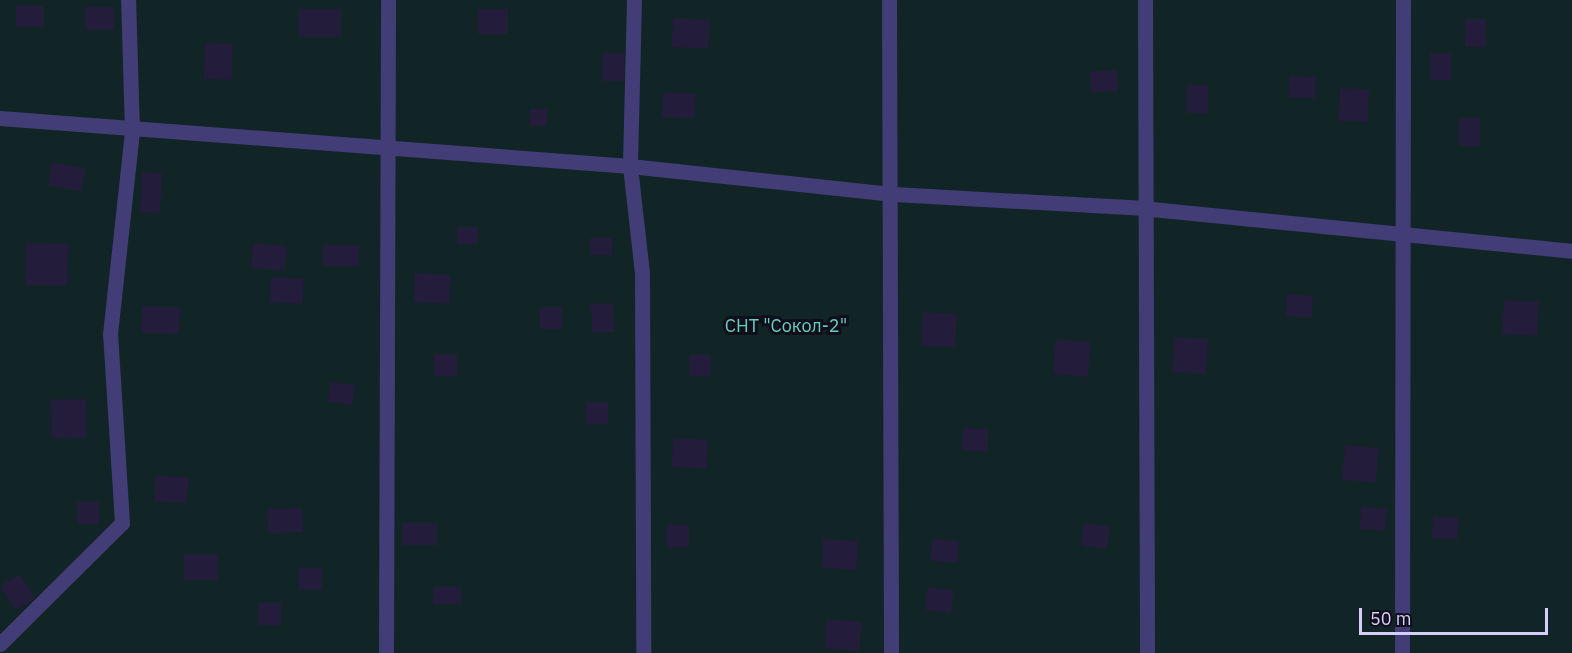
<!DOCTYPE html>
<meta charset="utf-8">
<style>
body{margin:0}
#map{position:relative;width:1572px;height:653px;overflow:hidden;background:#110e1c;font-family:"IBM Plex Sans",sans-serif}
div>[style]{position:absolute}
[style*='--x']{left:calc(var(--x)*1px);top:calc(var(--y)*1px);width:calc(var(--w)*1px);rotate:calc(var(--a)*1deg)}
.green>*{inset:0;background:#112526;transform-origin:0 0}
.building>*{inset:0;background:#241c3b;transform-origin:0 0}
.lane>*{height:15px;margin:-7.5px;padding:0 7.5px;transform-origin:7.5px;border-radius:7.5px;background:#433d77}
span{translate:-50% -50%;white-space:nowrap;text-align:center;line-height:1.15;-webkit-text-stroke:6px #110e1c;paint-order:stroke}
.park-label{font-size:18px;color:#63d1bd}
.scale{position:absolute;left:1359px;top:608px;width:189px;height:27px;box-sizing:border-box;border:3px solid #d6cefa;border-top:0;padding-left:8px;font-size:18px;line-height:21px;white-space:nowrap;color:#d6cefa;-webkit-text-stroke:4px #110e1c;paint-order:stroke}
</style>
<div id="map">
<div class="green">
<i style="left:0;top:0;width:1572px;height:653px"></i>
</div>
<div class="building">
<i style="left:16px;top:6px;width:28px;height:21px"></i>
<i style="left:85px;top:7px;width:29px;height:23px"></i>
<i style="left:341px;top:9px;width:28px;height:42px;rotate:90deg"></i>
<i style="left:478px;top:9px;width:30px;height:25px"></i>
<i style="left:673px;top:18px;width:37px;height:29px;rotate:3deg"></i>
<i style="left:1465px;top:19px;width:21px;height:28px"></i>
<i style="left:205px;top:43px;width:28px;height:36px;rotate:2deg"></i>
<i style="left:603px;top:53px;width:21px;height:28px"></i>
<i style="left:1430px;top:53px;width:21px;height:27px"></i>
<i style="left:1117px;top:70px;width:21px;height:27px;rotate:87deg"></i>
<i style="left:1289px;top:76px;width:27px;height:21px;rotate:2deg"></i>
<i style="left:1187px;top:85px;width:21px;height:28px"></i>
<i style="left:1340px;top:88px;width:29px;height:33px;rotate:2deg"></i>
<i style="left:663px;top:92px;width:33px;height:25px;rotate:3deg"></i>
<i style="left:530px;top:109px;width:17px;height:17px"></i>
<i style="left:1459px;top:118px;width:21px;height:28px"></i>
<i style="left:52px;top:162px;width:34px;height:24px;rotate:10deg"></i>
<i style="left:142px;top:172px;width:20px;height:40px;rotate:3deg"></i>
<i style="left:457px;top:227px;width:21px;height:17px"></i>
<i style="left:612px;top:238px;width:17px;height:22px;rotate:90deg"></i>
<i style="left:26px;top:243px;width:42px;height:42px;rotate:1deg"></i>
<i style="left:253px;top:243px;width:34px;height:25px;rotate:5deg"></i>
<i style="left:323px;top:245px;width:36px;height:21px"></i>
<i style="left:415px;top:273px;width:36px;height:29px;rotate:3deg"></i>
<i style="left:271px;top:277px;width:33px;height:25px;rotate:3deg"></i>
<i style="left:1287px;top:294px;width:26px;height:22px;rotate:4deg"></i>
<i style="left:1504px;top:300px;width:35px;height:34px;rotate:3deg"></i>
<i style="left:613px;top:303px;width:29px;height:22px;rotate:88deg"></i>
<i style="left:142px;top:306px;width:38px;height:27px;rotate:2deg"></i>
<i style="left:540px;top:307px;width:22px;height:22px"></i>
<i style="left:923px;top:312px;width:34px;height:34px;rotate:3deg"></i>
<i style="left:1174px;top:337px;width:34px;height:35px;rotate:3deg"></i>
<i style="left:1056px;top:339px;width:35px;height:35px;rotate:5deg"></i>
<i style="left:434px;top:354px;width:23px;height:22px"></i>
<i style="left:689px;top:355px;width:22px;height:21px"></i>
<i style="left:330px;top:382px;width:25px;height:20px;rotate:7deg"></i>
<i style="left:86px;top:399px;width:39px;height:35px;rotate:89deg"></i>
<i style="left:586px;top:402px;width:22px;height:22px"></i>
<i style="left:963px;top:428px;width:26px;height:22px;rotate:4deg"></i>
<i style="left:673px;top:438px;width:35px;height:29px;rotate:3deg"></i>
<i style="left:1345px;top:445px;width:34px;height:35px;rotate:5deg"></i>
<i style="left:156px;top:475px;width:33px;height:26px;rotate:5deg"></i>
<i style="left:77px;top:502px;width:22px;height:22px"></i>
<i style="left:1361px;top:507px;width:26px;height:22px;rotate:4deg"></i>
<i style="left:302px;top:508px;width:24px;height:35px;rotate:88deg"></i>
<i style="left:1433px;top:516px;width:26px;height:22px;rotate:4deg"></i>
<i style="left:402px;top:523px;width:35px;height:22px"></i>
<i style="left:1084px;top:523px;width:26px;height:23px;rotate:7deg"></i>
<i style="left:667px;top:525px;width:22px;height:22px"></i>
<i style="left:823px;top:539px;width:35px;height:29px;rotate:3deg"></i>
<i style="left:932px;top:539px;width:27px;height:22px;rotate:4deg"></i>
<i style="left:184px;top:554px;width:34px;height:26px"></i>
<i style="left:299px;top:568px;width:23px;height:22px"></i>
<i style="left:20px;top:574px;width:29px;height:23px;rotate:59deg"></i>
<i style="left:433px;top:587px;width:28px;height:17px"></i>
<i style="left:928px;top:587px;width:26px;height:23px;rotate:7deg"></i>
<i style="left:258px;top:603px;width:23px;height:22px"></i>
<i style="left:827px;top:619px;width:35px;height:29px;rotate:5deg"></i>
</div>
<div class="lane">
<i style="--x:634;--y:0;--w:166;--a:91.4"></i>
<i style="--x:630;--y:166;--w:108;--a:83.6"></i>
<i style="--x:642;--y:273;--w:380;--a:89.8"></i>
<i style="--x:889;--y:0;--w:653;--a:89.82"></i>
<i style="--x:1145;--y:0;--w:653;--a:89.82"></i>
<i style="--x:0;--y:118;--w:632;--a:4.36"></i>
<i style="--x:630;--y:166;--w:265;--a:6.1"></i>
<i style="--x:894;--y:194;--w:248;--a:3.2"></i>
<i style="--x:1142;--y:208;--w:432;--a:5.7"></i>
<i style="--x:0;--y:644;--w:172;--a:-44.8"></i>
<i style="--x:122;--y:523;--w:189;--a:-93.6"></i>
<i style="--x:110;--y:334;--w:204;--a:-83.8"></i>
<i style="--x:132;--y:131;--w:131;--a:-91.7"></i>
<i style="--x:386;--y:653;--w:653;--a:-89.82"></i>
<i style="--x:1402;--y:653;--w:653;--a:-89.91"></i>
</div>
<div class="park-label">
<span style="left:786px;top:326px">СНТ "Сокол-2"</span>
</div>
<div class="scale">50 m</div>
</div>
